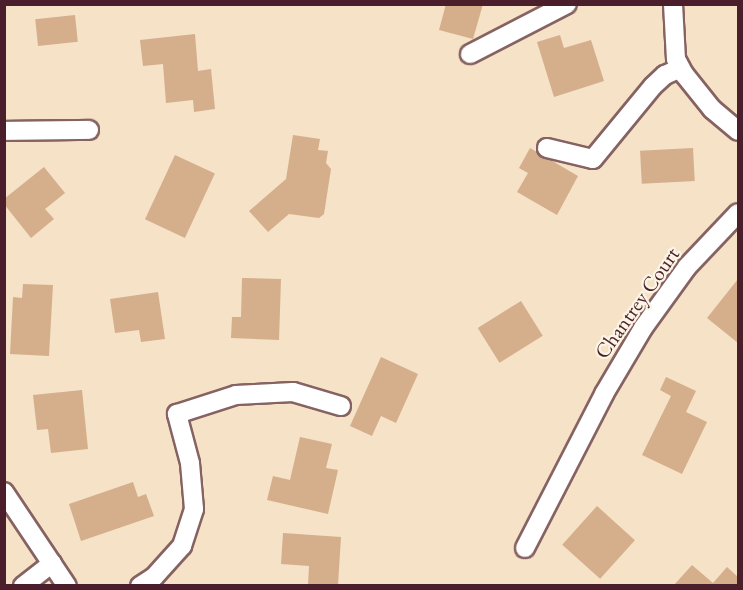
<!DOCTYPE html>
<style>
body{margin:0}
#map{position:relative;width:743px;height:590px;overflow:hidden;background:#f5e2c7;font-family:"EB Garamond",serif}
div>[style]{position:absolute}
[style*='--x']{left:calc(var(--x)*1px);top:calc(var(--y)*1px);width:calc(var(--w)*1px);rotate:calc(var(--a)*1deg)}
.building>*{inset:0;background:#d5ae8c;transform-origin:0 0}
.roads{filter:drop-shadow(2px 0 #866362) drop-shadow(-2px 0 #866362) drop-shadow(0 2px #866362) drop-shadow(0 -2px #866362)}
.minor>*{height:18px;margin:-9px;padding:0 9px;transform-origin:9px;border-radius:9px;background:#fff}
span{translate:-50% -50%;white-space:nowrap;text-align:center;line-height:1.15;-webkit-text-stroke:4.5px #fcf5e5;paint-order:stroke}
.street-label{font-size:21px;color:#4a1f2b}
.frame{position:absolute;inset:0;border:6px solid #4a1f2b;pointer-events:none}
</style>
<div id="map">
<div class="building">
<i style="clip-path:polygon(446px 4px,483px 4px,473px 39px,439px 30px)"></i>
<i style="left:75px;top:15px;width:27px;height:40px;rotate:84deg"></i>
<i style="clip-path:polygon(195px 34px,198px 71px,211px 69px,215px 109px,194px 112px,193px 100px,166px 103px,163px 64px,143px 66px,140px 40px)"></i>
<i style="clip-path:polygon(560px 35px,564px 48px,591px 40px,604px 81px,554px 97px,537px 42px)"></i>
<i style="clip-path:polygon(293px 135px,320px 139px,318px 150px,328px 151px,326px 163px,331px 169px,324px 214px,319px 218px,289px 214px,268px 232px,249px 211px,286px 179px)"></i>
<i style="clip-path:polygon(530px 148px,578px 176px,557px 215px,517px 192px,528px 173px,519px 168px)"></i>
<i style="left:693px;top:148px;width:33px;height:53px;rotate:87deg"></i>
<i style="left:175px;top:155px;width:44px;height:71px;rotate:25deg"></i>
<i style="clip-path:polygon(44px 167px,65px 193px,45px 209px,54px 219px,31px 238px,4px 204px,4px 199px)"></i>
<i style="clip-path:polygon(242px 278px,281px 279px,279px 340px,231px 338px,232px 317px,241px 317px)"></i>
<i style="clip-path:polygon(738px 279px,738px 343px,707px 318px)"></i>
<i style="clip-path:polygon(23px 284px,53px 285px,49px 356px,10px 354px,13px 297px,22px 298px)"></i>
<i style="clip-path:polygon(158px 292px,165px 339px,141px 342px,139px 330px,115px 333px,110px 299px)"></i>
<i style="left:521px;top:301px;width:41px;height:51px;rotate:58deg"></i>
<i style="clip-path:polygon(381px 357px,418px 374px,396px 423px,381px 416px,372px 436px,350px 426px)"></i>
<i style="clip-path:polygon(666px 377px,696px 391px,686px 412px,707px 422px,682px 474px,642px 455px,671px 396px,660px 390px)"></i>
<i style="clip-path:polygon(82px 390px,88px 449px,51px 453px,48px 429px,37px 430px,33px 395px)"></i>
<i style="clip-path:polygon(300px 437px,332px 444px,326px 468px,338px 470px,328px 514px,267px 500px,273px 476px,290px 480px)"></i>
<i style="clip-path:polygon(133px 482px,138px 497px,146px 494px,154px 516px,81px 541px,69px 504px)"></i>
<i style="left:597px;top:506px;width:51px;height:52px;rotate:42deg"></i>
<i style="clip-path:polygon(283px 533px,341px 537px,338px 585px,308px 585px,309px 566px,281px 564px)"></i>
<i style="clip-path:polygon(692px 565px,713px 583px,727px 567px,738px 577px,738px 585px,674px 585px)"></i>
</div>
<div class="roads">
<div class="minor">
<i style="--x:673;--y:4;--w:55;--a:86.9"></i>
<i style="--x:676;--y:59;--w:17;--a:62"></i>
<i style="--x:684;--y:74;--w:45;--a:51.3"></i>
<i style="--x:712;--y:109;--w:34;--a:40"></i>
<i style="--x:470;--y:54;--w:109;--a:-27.3"></i>
<i style="--x:4;--y:131;--w:85;--a:-0.7"></i>
<i style="--x:547;--y:148;--w:47;--a:13.4"></i>
<i style="--x:593;--y:159;--w:94;--a:-50.6"></i>
<i style="--x:653;--y:86;--w:16;--a:-43"></i>
<i style="--x:665;--y:75;--w:17;--a:-24"></i>
<i style="--x:4;--y:492;--w:113;--a:56.2"></i>
<i style="--x:525;--y:548;--w:173;--a:-62.8"></i>
<i style="--x:604;--y:394;--w:77;--a:-59.4"></i>
<i style="--x:643;--y:328;--w:75;--a:-54.2"></i>
<i style="--x:687;--y:267;--w:74;--a:-46.6"></i>
<i style="--x:23;--y:586;--w:37;--a:-38"></i>
<i style="--x:140;--y:586;--w:17;--a:-33"></i>
<i style="--x:154;--y:577;--w:42;--a:-47.9"></i>
<i style="--x:182;--y:546;--w:39;--a:-72"></i>
<i style="--x:194;--y:509;--w:46;--a:-95"></i>
<i style="--x:190;--y:463;--w:51;--a:-104.9"></i>
<i style="--x:177;--y:414;--w:62;--a:-17.9"></i>
<i style="--x:236;--y:395;--w:57;--a:-3"></i>
<i style="--x:293;--y:392;--w:50;--a:16.3"></i>
</div>
</div>
<div class="street-label">
<span style="left:637px;top:303px;rotate:-55deg">Chantrey Court</span>
</div>
<div class="frame"></div>
</div>
